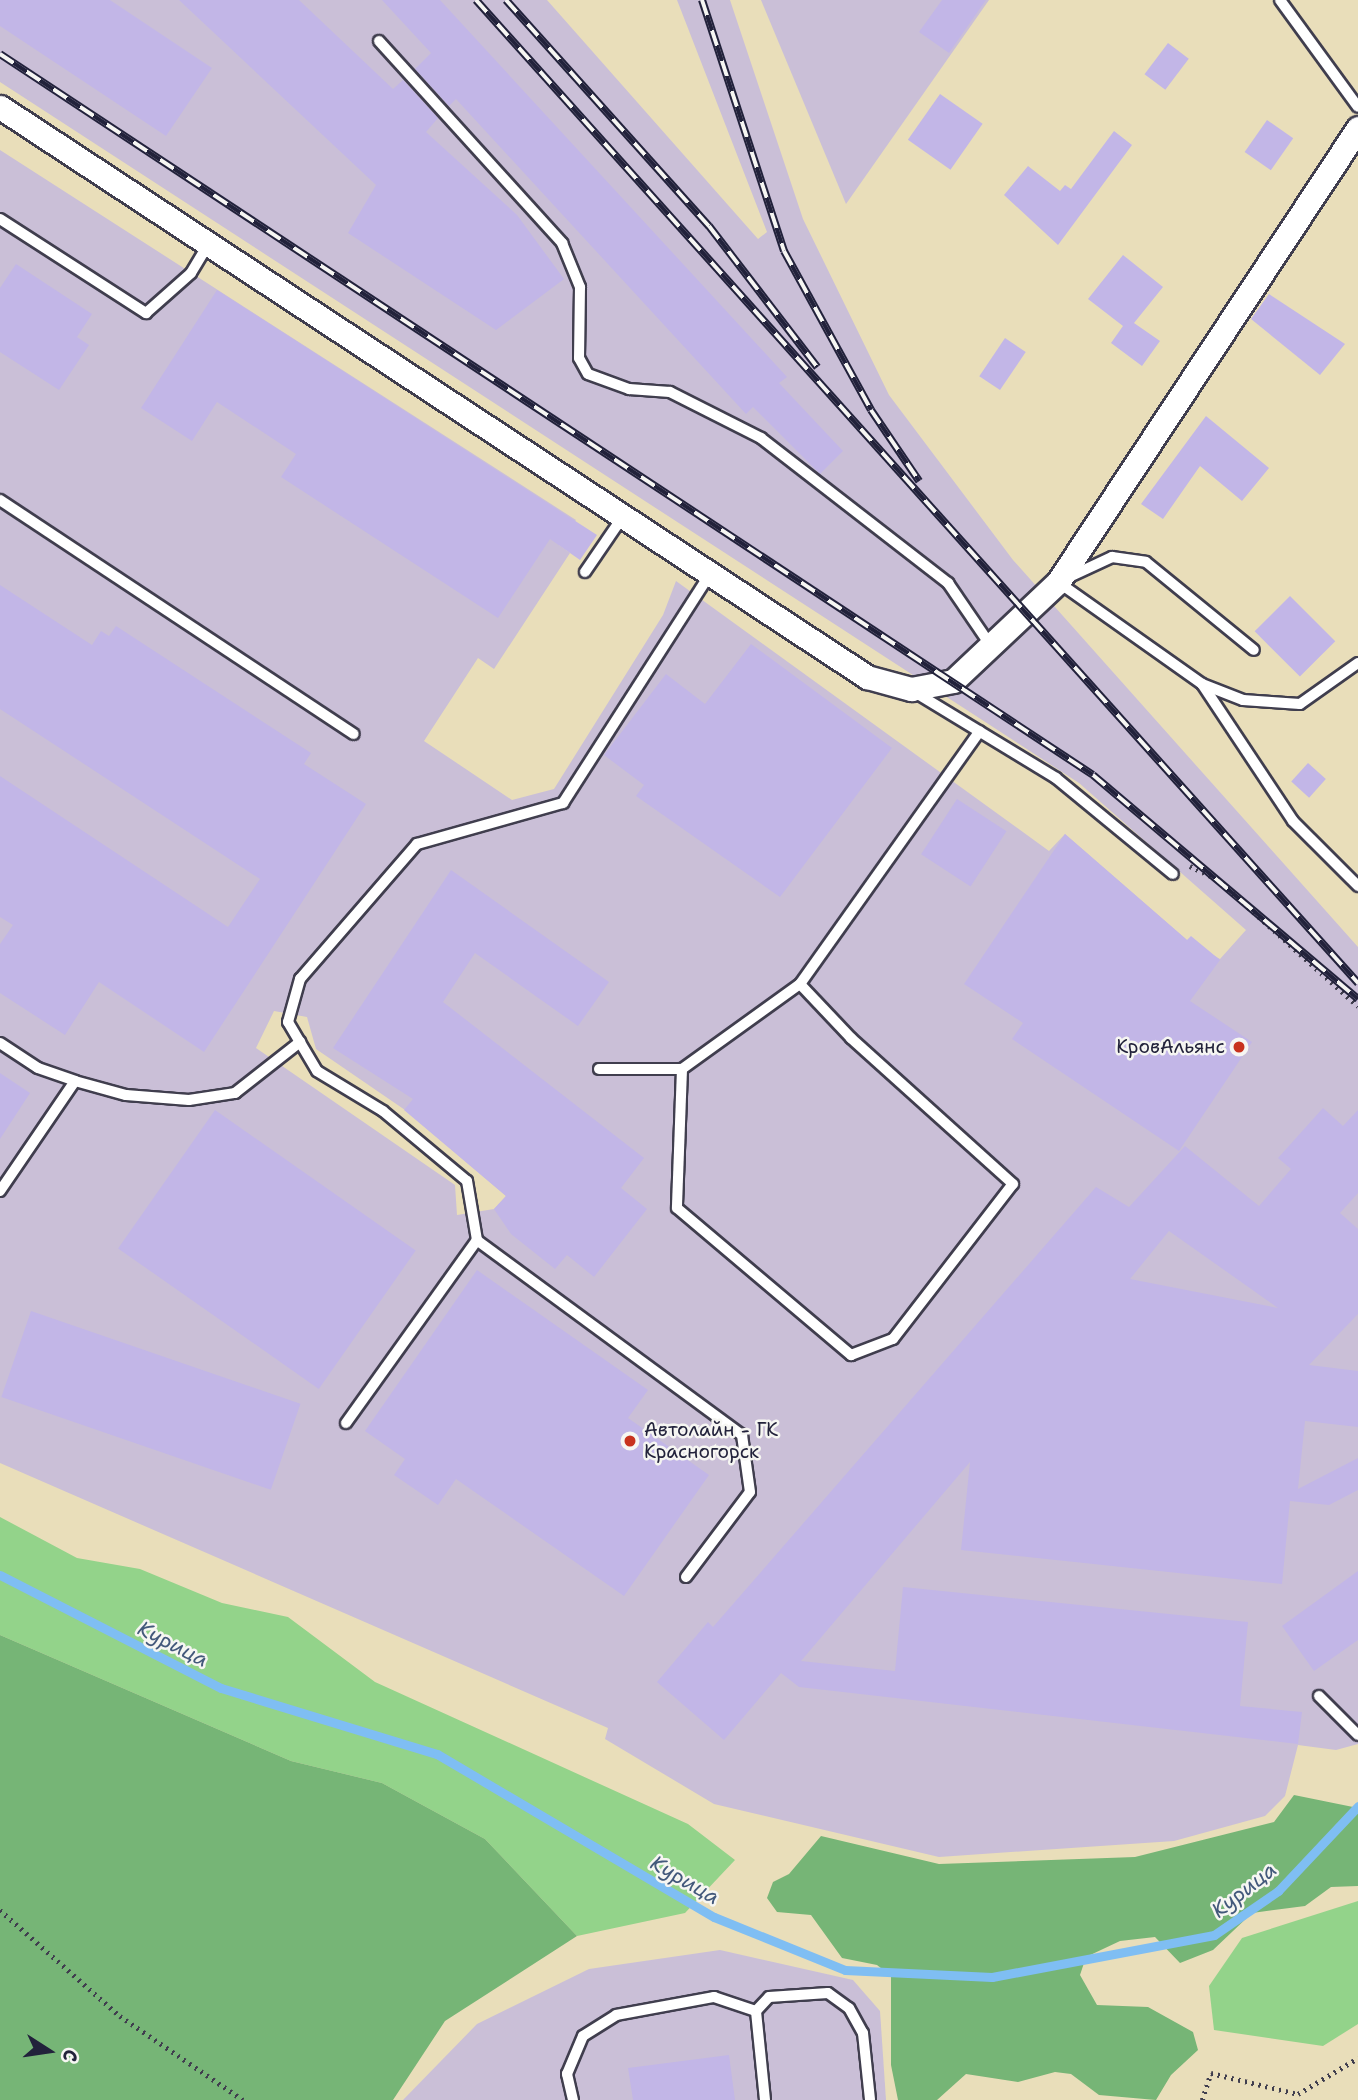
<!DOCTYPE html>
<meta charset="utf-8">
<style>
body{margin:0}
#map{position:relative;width:1358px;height:2100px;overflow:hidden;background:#e9deba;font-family:"Shantell Sans",sans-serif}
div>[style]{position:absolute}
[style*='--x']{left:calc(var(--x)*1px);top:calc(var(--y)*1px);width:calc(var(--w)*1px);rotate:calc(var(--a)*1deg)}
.industrial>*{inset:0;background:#cabfd7}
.green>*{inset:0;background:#93d38a}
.forest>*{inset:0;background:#76b576}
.stream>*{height:9px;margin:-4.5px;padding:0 4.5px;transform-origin:4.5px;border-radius:4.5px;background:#7fbef3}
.building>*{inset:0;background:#c2b6e7;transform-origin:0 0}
.path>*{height:4.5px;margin-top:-2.25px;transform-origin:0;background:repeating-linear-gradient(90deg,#403e4e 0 2px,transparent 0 7px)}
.roads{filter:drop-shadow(2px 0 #403e4e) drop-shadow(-2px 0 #403e4e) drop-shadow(0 2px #403e4e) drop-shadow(0 -2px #403e4e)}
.service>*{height:10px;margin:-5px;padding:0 5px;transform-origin:5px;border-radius:5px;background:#fff}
.minor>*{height:23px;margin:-11.5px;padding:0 11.5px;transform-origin:11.5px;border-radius:11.5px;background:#fff}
.rail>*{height:8px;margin-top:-4px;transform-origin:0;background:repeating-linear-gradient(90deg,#f6f6f2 0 16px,#22223b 0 32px);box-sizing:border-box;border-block:2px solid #22223b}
.dots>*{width:19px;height:19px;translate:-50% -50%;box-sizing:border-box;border:4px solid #f6f6f2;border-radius:50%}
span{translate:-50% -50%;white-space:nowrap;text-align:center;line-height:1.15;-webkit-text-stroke:5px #f6f6f2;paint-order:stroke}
.poi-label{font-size:19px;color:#22223b}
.right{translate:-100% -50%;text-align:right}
.left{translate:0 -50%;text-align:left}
.water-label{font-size:21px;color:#43597b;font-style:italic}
.north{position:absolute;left:14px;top:2016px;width:70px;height:70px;-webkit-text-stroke:5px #f6f6f2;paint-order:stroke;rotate:102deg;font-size:19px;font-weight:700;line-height:28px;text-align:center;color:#22223b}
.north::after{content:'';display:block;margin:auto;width:24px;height:32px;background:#22223b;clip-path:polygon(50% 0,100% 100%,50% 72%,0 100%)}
</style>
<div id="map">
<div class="industrial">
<i style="clip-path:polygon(evenodd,0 0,547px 0,758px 239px,767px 232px,677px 0,730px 0,803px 219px,889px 395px,1013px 560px,1358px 947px,1358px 1744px,1336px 1750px,1298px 1745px,1285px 1796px,1265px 1816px,1174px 1841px,939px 1857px,714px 1804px,605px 1739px,608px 1728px,0 1463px,0 150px,576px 520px,559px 545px,570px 553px,494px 669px,478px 658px,424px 741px,512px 800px,554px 789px,663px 615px,676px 581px,1049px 851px,1065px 834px,1187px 940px,1220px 959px,1246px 930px,1079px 783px,0 82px,0 0,274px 1011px,307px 1017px,316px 1049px,405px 1110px,506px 1196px,494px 1209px,457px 1215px,455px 1185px,256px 1048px,274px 1011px)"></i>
<i style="clip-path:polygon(761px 0,989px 0,846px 204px)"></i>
<i style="clip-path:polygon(720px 1950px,853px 1980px,880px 2011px,886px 2100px,403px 2100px,477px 2024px,589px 1969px)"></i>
</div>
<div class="green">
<i style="clip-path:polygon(0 1517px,77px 1558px,140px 1569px,222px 1603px,288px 1617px,375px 1682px,688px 1824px,735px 1860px,685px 1913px,577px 1936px,485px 1839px,382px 1783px,291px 1761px,0 1635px)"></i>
<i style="clip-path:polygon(1358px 1901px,1358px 2024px,1323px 2046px,1214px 2030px,1209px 1986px,1242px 1938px)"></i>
</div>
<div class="forest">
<i style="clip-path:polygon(0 1635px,291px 1761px,382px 1783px,485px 1839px,577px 1936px,445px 2021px,393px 2100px,0 2100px)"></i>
<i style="clip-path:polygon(1294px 1795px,1358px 1808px,1358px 1886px,1331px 1887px,1305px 1906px,1252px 1913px,1213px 1950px,1180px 1963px,1155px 1937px,1120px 1941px,1086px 1957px,1080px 1975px,1097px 2005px,1148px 2007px,1193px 2032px,1198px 2050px,1171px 2075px,1156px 2100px,1099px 2095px,1071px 2074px,1055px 2072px,1018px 2082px,966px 2074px,937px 2100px,898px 2100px,891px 2065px,891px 1976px,877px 1965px,842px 1958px,811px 1915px,777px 1912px,767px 1898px,773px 1882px,789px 1874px,821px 1836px,939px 1864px,1135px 1857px,1274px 1822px)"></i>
</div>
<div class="stream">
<i style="--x:0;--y:1575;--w:248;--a:27.1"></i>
<i style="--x:221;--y:1688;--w:226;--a:17"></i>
<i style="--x:437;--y:1754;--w:321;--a:30.5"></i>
<i style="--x:714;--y:1917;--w:141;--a:22"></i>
<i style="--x:845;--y:1970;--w:147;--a:2.7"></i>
<i style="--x:992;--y:1977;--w:226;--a:-10.7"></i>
<i style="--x:1214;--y:1935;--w:78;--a:-34.5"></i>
<i style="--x:1278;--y:1891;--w:117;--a:-46.7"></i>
</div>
<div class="building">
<i style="clip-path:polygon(0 0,110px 0,212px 68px,166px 136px,0 26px)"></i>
<i style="clip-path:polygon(179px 0,299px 0,393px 89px,403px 80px,438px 118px,426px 132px,517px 215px,564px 279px,496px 330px,348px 233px,376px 185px)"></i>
<i style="clip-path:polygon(382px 0,440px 0,787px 377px,779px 383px,843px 451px,820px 474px,753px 407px,746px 414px,456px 99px,449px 106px,415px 69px,431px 53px)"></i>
<i style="clip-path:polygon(942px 0,986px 0,949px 53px,919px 32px)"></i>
<i style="left:1168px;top:43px;width:26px;height:39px;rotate:37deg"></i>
<i style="left:940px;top:94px;width:52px;height:56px;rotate:35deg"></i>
<i style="left:1267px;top:120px;width:32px;height:39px;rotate:35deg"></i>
<i style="clip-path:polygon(1114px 131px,1132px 145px,1058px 245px,1004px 195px,1028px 166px,1060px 191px,1065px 185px,1071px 189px)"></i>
<i style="clip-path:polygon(1123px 255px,1163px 287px,1134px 323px,1160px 341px,1142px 366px,1111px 343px,1123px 326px,1088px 299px)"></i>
<i style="clip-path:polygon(16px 264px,92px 314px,77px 337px,89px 345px,59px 390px,0 352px,0 288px)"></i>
<i style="clip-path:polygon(217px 290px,597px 535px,580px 560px,550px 539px,498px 618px,281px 477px,296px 454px,217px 402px,192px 441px,141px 408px)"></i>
<i style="clip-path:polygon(1269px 294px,1345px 344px,1320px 375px,1251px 319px)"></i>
<i style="left:1005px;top:338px;width:25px;height:46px;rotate:34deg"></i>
<i style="clip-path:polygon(1206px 416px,1269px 468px,1242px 501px,1200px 466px,1163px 519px,1141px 504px)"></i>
<i style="clip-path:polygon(0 585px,92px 645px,101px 631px,109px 636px,116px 626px,311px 753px,304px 764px,366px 804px,204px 1052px,99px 982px,65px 1035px,0 993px,0 944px,13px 925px,0 917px,0 776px,228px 927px,260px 879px,0 709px)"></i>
<i style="left:1290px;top:596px;width:64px;height:50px;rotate:45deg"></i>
<i style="clip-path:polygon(751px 644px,892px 748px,780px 897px,636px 796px,644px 785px,604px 755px,666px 674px,705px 704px)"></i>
<i style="left:1308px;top:763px;width:24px;height:25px;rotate:42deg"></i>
<i style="left:957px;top:799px;width:59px;height:66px;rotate:33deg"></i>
<i style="clip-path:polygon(1065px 834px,1187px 940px,1191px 936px,1220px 960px,1190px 1001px,1252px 1042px,1179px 1151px,1012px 1039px,1023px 1023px,964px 984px)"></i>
<i style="clip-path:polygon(451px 870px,609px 982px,578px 1026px,475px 953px,443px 1002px,644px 1158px,621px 1188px,647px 1209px,594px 1277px,567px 1255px,555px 1269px,511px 1234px,494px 1209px,506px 1196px,404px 1110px,413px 1099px,333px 1048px)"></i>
<i style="clip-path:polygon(0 1073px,30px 1093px,0 1139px)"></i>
<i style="clip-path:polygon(evenodd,1323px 1108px,1343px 1126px,1358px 1110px,1358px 1193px,1340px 1213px,1358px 1229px,1358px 1314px,1309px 1365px,1358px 1371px,1358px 1427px,1305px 1421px,1298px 1489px,1358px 1458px,1358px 1490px,1329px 1505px,1290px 1501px,1282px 1584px,961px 1550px,970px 1462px,801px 1661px,895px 1671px,903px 1587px,1248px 1622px,1240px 1706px,1302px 1712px,1298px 1744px,799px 1687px,781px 1673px,724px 1740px,657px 1682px,708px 1622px,713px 1627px,1096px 1187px,1129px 1207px,1185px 1146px,1259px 1206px,1291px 1169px,1278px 1158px,1323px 1108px,1169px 1231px,1278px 1308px,1130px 1279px,1169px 1231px)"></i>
<i style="left:215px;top:1110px;width:245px;height:169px;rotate:35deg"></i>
<i style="clip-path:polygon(477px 1270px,648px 1390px,628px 1418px,709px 1475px,624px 1596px,456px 1479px,438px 1505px,394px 1475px,405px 1459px,365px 1431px)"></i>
<i style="left:31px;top:1311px;width:285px;height:91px;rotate:19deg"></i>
<i style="clip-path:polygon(1358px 1571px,1358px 1640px,1314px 1671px,1282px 1626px)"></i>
<i style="clip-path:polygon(729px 2055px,735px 2100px,633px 2100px,628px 2068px)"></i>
</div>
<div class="path">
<i style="--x:1190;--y:866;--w:30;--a:26"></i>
<i style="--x:1217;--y:879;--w:190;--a:42"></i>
<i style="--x:0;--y:1910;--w:160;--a:41.5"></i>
<i style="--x:120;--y:2016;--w:149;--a:34.3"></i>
<i style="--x:1202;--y:2100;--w:28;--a:-72"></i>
<i style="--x:1211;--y:2073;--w:89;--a:13.6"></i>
<i style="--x:1298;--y:2094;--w:70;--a:-31"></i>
</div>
<div class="roads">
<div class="service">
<i style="--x:1280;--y:0;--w:132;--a:53.9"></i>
<i style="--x:379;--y:41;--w:273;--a:47.8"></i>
<i style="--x:562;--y:243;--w:48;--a:67.8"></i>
<i style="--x:580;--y:287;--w:71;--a:90.8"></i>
<i style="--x:579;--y:358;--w:18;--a:61"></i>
<i style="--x:588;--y:374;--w:44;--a:20.1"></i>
<i style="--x:629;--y:389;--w:41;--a:4.2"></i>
<i style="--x:670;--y:392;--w:102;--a:26.8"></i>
<i style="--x:761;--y:438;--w:237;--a:37.8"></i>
<i style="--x:948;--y:583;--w:76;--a:55.7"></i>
<i style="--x:0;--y:219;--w:174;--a:32.8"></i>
<i style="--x:146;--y:313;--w:60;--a:-41.6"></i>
<i style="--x:191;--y:273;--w:29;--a:-59"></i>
<i style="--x:0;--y:500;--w:424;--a:33.5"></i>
<i style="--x:585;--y:572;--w:69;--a:-55.6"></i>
<i style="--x:1067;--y:578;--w:50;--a:-25"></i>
<i style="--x:1112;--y:557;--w:34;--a:8"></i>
<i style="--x:1146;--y:562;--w:139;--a:39.2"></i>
<i style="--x:1058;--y:582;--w:176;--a:35.3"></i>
<i style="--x:1202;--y:684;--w:44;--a:21.3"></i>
<i style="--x:1243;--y:700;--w:57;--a:4"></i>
<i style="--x:1300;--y:704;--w:71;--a:-35.3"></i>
<i style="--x:1202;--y:684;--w:164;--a:56.4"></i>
<i style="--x:1293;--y:821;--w:92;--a:45"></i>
<i style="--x:913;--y:691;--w:167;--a:31.3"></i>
<i style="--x:1056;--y:778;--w:151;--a:39.4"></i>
<i style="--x:0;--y:1043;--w:45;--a:33.3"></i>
<i style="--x:38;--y:1068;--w:39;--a:19"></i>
<i style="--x:599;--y:1069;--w:83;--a:0"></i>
<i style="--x:682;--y:1069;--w:145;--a:-35.8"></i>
<i style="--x:800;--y:984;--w:310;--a:-54.6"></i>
<i style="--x:682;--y:1069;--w:139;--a:92.1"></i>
<i style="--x:677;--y:1208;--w:228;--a:40.2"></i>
<i style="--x:851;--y:1355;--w:45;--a:-20.9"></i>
<i style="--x:893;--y:1339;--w:196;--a:-52.3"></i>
<i style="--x:1013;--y:1184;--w:218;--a:-138"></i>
<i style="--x:851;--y:1038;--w:74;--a:-133.4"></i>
<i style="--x:0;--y:1191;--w:133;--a:-55.7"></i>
<i style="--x:75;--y:1081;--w:53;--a:15.4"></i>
<i style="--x:126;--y:1095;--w:63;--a:4.5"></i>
<i style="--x:189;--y:1100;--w:47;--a:-8.7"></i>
<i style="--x:235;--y:1093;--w:83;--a:-38.1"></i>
<i style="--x:346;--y:1423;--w:225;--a:-54.4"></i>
<i style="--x:686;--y:1577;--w:106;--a:-53"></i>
<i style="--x:750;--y:1492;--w:58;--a:-98"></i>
<i style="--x:742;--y:1435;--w:329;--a:-143.7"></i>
<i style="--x:477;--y:1240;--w:60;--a:-99.6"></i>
<i style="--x:467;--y:1181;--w:109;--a:-140.2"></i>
<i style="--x:383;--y:1111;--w:77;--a:-148.8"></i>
<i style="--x:317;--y:1071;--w:57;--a:-120.6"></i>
<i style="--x:288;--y:1022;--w:45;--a:-74.4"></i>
<i style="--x:300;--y:979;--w:179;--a:-49.1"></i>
<i style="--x:417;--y:844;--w:152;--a:-15.7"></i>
<i style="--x:563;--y:803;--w:272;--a:-57.3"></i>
<i style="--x:1319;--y:1696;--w:55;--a:45"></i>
<i style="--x:573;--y:2100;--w:27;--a:-103"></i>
<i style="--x:567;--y:2074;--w:41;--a:-67.2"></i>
<i style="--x:583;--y:2036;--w:39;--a:-32"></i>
<i style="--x:616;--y:2015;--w:100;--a:-10.4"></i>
<i style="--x:714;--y:1997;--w:44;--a:18.4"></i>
<i style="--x:765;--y:2100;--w:89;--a:-95.8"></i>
<i style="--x:756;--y:2011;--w:19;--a:-47"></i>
<i style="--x:769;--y:1997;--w:59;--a:-3.9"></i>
<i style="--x:828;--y:1993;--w:26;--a:36"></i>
<i style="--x:849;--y:2008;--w:29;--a:61"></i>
<i style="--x:863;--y:2033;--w:67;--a:84"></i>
</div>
<div class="minor">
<i style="--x:0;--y:107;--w:1038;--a:33.32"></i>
<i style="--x:867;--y:677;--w:46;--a:15.3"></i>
<i style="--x:911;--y:689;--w:43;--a:-10.8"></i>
<i style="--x:953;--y:681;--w:144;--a:-43.3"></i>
<i style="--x:1058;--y:582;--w:544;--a:-56.54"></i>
</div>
</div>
<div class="rail">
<i style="--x:476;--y:0;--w:1321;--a:48.1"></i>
<i style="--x:506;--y:0;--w:304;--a:48.1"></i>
<i style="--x:709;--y:226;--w:178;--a:52.5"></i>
<i style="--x:702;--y:0;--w:264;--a:71.9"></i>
<i style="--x:784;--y:251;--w:181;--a:61.3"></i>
<i style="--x:871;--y:410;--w:86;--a:55.9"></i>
<i style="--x:0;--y:54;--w:1309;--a:33.41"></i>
<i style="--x:1093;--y:775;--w:347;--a:40.2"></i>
</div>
<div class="dots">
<i style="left:1239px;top:1047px;background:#c8321e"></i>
<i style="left:630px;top:1441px;background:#c8321e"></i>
</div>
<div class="poi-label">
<span class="right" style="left:1225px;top:1047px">КровАльянс</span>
<span class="left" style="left:644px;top:1441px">Автолайн - ГК<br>Красногорск</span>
</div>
<div class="water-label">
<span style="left:173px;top:1644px;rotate:27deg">Курица</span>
<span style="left:685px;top:1880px;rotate:30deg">Курица</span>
<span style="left:1244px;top:1890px;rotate:-38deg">Курица</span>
</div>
<div class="north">С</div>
</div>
